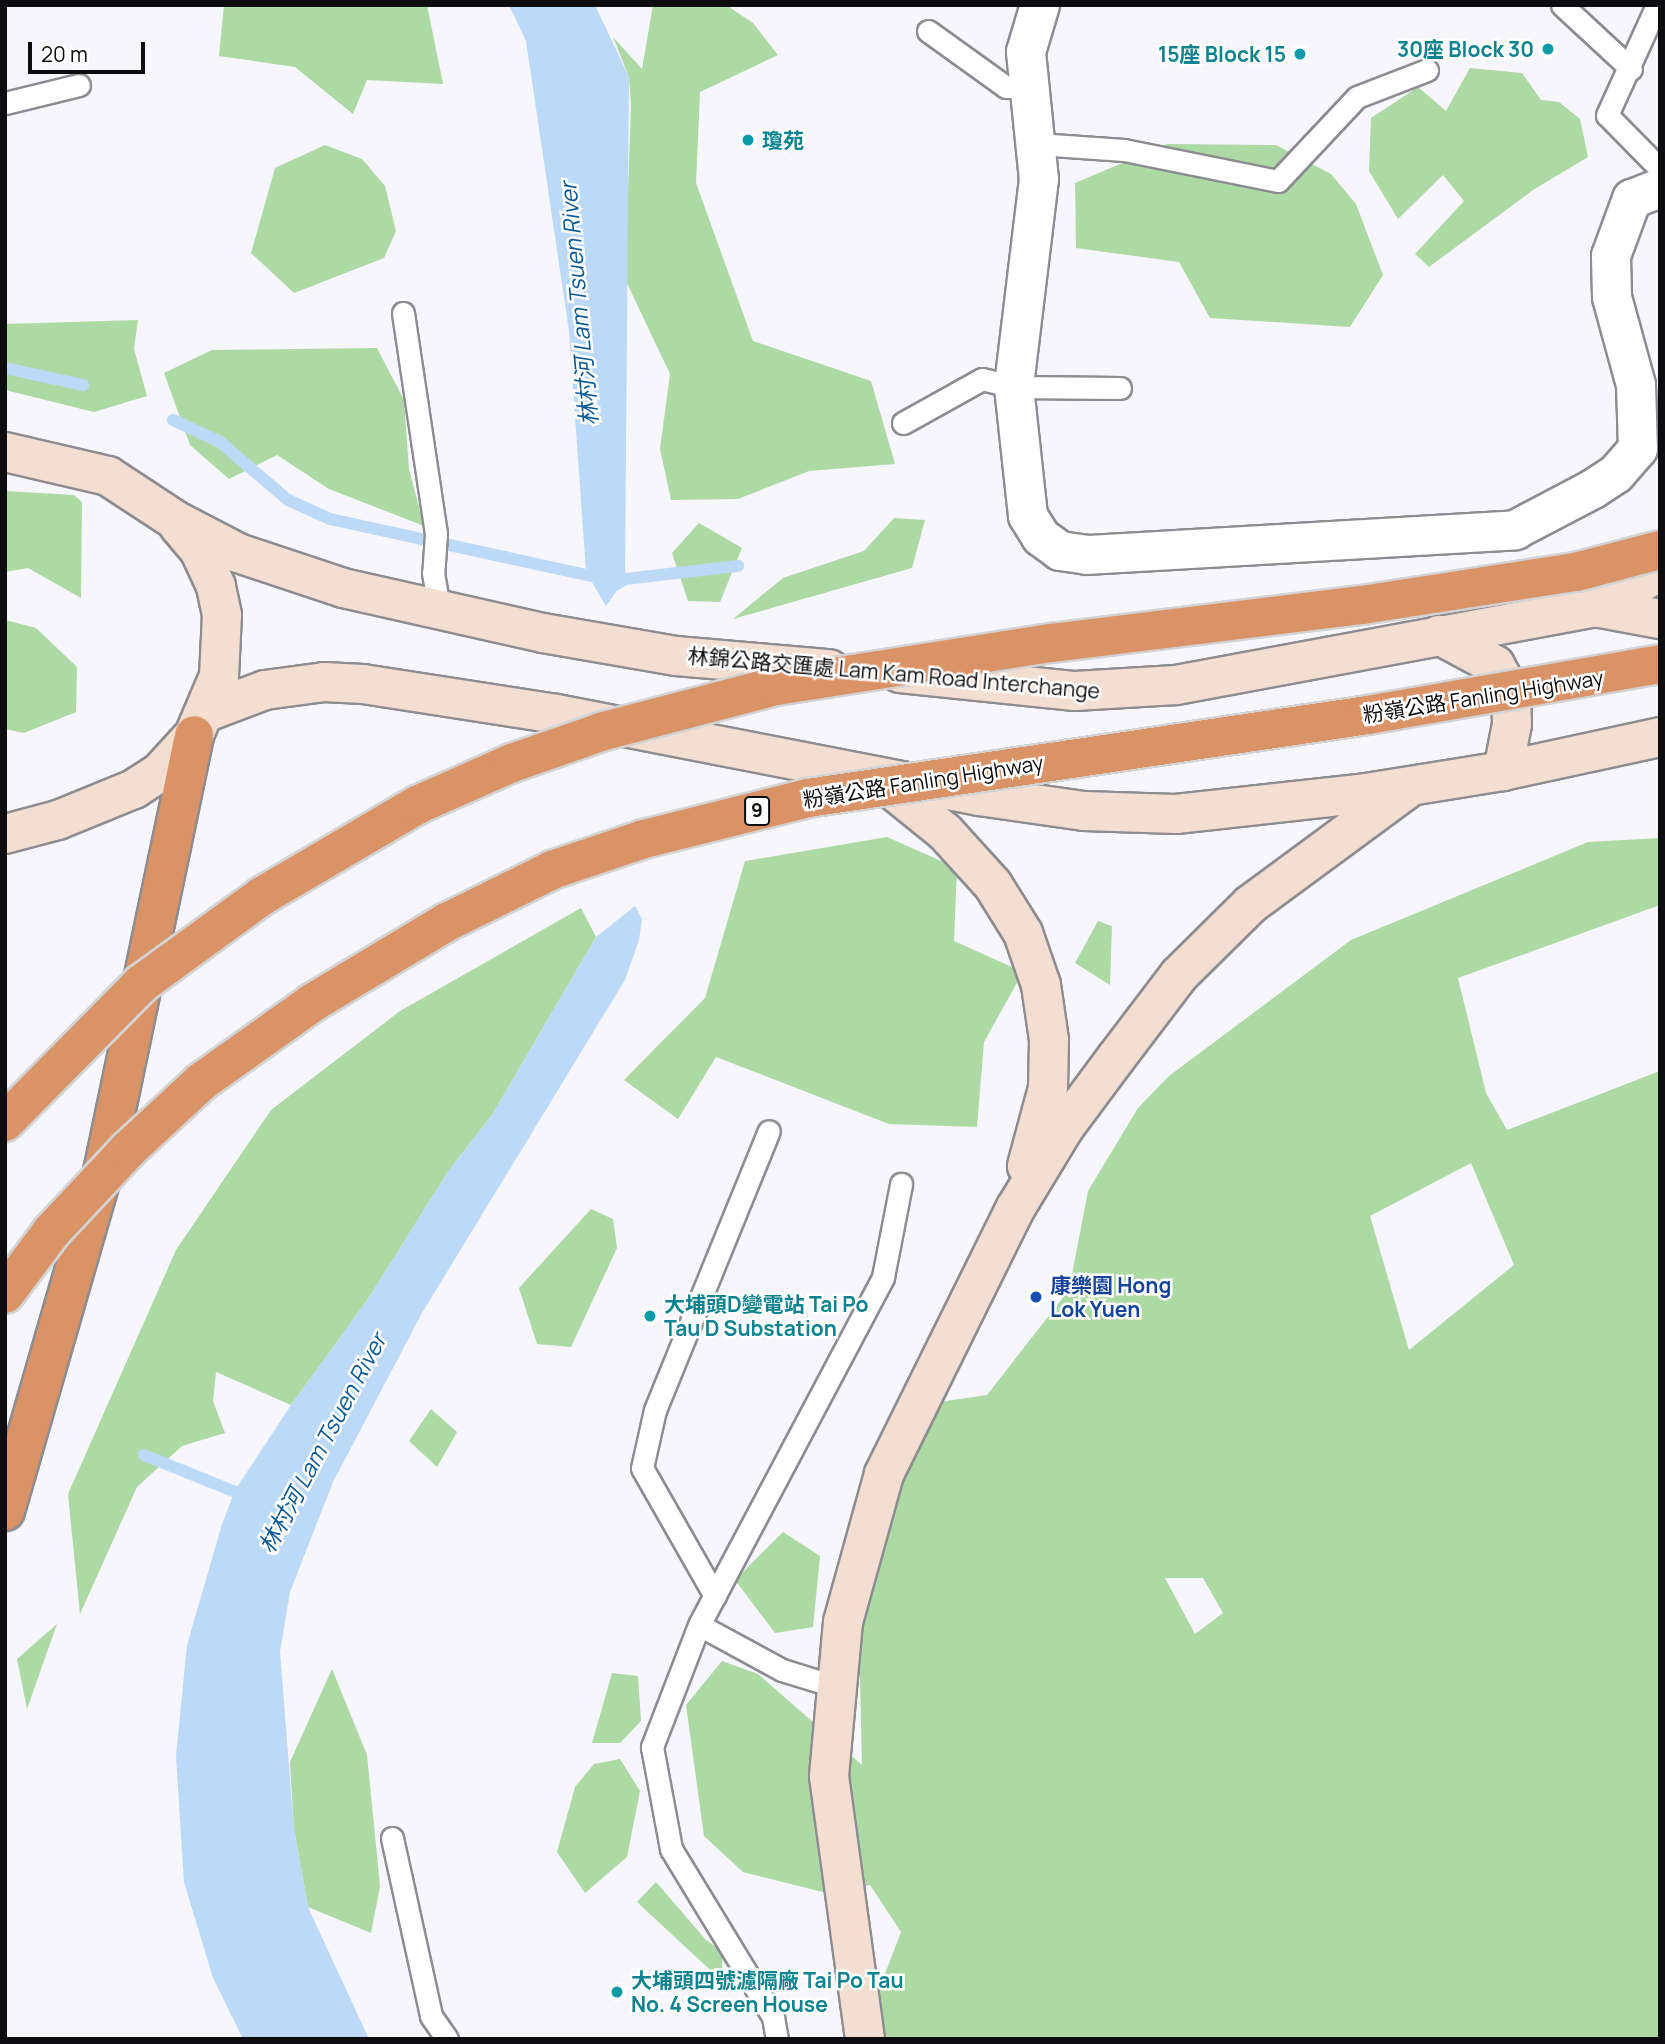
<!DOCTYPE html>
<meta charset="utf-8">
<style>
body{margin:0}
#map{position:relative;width:1665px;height:2044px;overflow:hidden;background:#f6f6fc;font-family:Manrope,"Noto Sans TC",sans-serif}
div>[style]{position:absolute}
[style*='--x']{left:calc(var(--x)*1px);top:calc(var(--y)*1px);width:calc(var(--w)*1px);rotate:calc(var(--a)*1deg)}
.green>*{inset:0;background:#acd9a4}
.water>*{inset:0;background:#bcdaf8}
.stream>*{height:12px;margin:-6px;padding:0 6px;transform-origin:6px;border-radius:6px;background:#bcdaf8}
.roads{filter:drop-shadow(2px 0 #8c8c91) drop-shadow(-2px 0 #8c8c91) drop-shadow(0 2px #8c8c91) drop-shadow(0 -2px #8c8c91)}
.service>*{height:21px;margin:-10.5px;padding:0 10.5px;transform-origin:10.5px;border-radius:10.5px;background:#fff}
.minor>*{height:38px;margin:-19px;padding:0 19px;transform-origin:19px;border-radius:19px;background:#fff}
.secondary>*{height:38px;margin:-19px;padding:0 19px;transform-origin:19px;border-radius:19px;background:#f4ded1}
.motorway>*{height:38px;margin:-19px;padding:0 19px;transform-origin:19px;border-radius:19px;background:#da9267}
.bridges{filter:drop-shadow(2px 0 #d3d3d4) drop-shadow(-2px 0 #d3d3d4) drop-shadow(0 2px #d3d3d4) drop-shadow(0 -2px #d3d3d4)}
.motorway-bridge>*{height:38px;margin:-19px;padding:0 19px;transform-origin:19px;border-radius:19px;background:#da9267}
.dots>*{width:19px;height:19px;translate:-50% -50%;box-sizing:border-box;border:4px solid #fff;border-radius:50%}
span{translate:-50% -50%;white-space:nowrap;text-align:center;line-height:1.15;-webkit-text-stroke:5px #fff;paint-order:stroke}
.shield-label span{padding:2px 5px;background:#fff;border:2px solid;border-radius:5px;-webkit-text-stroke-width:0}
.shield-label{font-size:19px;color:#0d0d0f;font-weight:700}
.culture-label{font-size:21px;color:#0d838f;font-weight:700}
.right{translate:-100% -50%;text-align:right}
.left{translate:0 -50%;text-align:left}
.street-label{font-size:21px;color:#0d0d0f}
.transit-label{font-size:21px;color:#164399;font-weight:700}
.water-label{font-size:23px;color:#0d5994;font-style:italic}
.frame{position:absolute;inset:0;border:7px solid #0d0d0f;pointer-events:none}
.scale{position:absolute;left:28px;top:42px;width:117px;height:32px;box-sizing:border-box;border:4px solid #0d0d0f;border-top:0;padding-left:9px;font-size:21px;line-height:24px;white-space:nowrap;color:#0d0d0f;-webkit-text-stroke:5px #fff;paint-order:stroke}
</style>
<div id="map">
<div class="green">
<i style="clip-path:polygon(224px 5px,427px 5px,443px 84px,367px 80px,353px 114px,295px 67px,219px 56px)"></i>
<i style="clip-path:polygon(653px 5px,726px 5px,753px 23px,778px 55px,700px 92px,696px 183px,753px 341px,871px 381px,895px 464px,809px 471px,738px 499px,671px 500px,660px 449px,670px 374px,625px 279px,631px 105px,629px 77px,613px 37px,642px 69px)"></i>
<i style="clip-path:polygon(1470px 68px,1522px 73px,1541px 100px,1559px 102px,1580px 119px,1588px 157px,1533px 190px,1429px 267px,1415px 254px,1464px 201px,1443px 175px,1398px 219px,1369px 171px,1371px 118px,1418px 87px,1446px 111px)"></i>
<i style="clip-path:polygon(1167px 144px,1276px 145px,1331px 174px,1356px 204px,1383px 275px,1350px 327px,1210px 318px,1179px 262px,1076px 248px,1075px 183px)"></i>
<i style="clip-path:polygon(325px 145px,362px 159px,385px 186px,396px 231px,384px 258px,294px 293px,251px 253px,275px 168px)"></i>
<i style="clip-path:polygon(138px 320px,134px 349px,147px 396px,94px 412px,5px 390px,5px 324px)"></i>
<i style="clip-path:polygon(377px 348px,404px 400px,409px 469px,424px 526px,329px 489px,277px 455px,229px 479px,190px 445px,164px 373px,212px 350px)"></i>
<i style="clip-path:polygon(5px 491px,74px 495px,82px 502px,81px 598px,28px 568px,5px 572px)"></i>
<i style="clip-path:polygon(894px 518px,925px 520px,912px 568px,733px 619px,783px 578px,864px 551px)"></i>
<i style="clip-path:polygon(699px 523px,742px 548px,720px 602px,688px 601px,672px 553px)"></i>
<i style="clip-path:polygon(5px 620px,36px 628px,77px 667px,76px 712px,24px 733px,5px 729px)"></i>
<i style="clip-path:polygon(887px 837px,957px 868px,954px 941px,1023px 972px,984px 1042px,977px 1127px,889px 1124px,716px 1057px,678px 1119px,624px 1080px,705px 998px,745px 861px)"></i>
<i style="clip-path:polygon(evenodd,1660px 838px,1660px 905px,1458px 978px,1486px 1093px,1507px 1130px,1660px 1071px,1660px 2039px,875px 2039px,880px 1987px,901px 1932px,870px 1885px,827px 1893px,743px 1872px,704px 1836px,686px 1705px,722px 1661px,758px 1674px,862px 1765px,859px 1637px,898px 1473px,933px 1403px,987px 1395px,1069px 1290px,1088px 1191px,1138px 1108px,1169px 1076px,1351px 940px,1588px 842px,1660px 838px,1471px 1163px,1514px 1265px,1409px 1350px,1370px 1216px,1471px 1163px,1660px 838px,1165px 1578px,1203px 1578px,1223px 1613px,1195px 1634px,1165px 1578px)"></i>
<i style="clip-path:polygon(581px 908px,596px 937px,492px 1115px,449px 1170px,368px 1299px,291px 1405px,216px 1372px,213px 1401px,225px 1433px,182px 1446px,137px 1487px,80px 1614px,68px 1494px,176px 1250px,271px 1110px,400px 1011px)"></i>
<i style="clip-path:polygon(1098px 921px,1112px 926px,1110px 985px,1075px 963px)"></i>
<i style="clip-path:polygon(591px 1209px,613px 1219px,617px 1248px,571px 1347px,537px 1344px,519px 1288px)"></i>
<i style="clip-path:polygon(431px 1409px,457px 1432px,437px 1467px,409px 1441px)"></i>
<i style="clip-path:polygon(783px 1532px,820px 1556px,813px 1627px,775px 1633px,735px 1580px)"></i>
<i style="clip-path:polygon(57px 1624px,27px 1709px,17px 1659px)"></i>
<i style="clip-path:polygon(332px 1669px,367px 1755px,380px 1886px,371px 1933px,308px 1907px,294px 1829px,290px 1762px)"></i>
<i style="clip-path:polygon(612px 1673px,638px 1676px,641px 1721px,620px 1743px,592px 1743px)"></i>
<i style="clip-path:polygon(620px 1759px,640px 1791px,627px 1857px,585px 1893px,557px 1852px,575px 1787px,594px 1764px)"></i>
<i style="clip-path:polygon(656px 1882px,706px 1940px,723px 1952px,721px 1980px,637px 1902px)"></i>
</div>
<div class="water">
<i style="clip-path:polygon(509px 5px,595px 5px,629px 77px,625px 579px,606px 606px,586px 572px,569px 331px,526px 41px)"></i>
<i style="clip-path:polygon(635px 906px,642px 919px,639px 940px,625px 980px,422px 1313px,333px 1482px,290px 1592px,280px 1652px,294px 1829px,308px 1907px,369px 2039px,243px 2039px,213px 1978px,184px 1882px,176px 1756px,187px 1645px,222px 1524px,235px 1490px,291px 1405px,368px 1299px,449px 1170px,492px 1115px,596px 937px)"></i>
</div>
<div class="stream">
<i style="--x:5;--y:368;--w:80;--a:12.3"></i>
<i style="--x:173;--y:420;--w:52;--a:25.1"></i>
<i style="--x:220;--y:442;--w:89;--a:40.5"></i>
<i style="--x:288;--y:500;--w:46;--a:24.3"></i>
<i style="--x:330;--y:519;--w:277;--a:12.3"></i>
<i style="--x:612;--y:587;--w:15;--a:-32"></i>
<i style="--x:625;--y:579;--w:114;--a:-6.6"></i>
<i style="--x:144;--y:1455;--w:112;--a:22"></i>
</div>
<div class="roads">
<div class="service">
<i style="--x:1562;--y:5;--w:94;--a:42.8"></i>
<i style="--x:1657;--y:5;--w:121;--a:114.4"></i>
<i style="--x:1607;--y:115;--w:76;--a:45.5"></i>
<i style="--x:928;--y:31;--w:96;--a:35.7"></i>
<i style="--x:1006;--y:87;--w:21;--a:0"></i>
<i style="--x:5;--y:103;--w:76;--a:-13.7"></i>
<i style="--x:1038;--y:144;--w:86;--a:4"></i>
<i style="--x:1124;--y:150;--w:157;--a:11.4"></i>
<i style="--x:1278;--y:181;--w:115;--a:-46.8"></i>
<i style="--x:1357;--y:97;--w:75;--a:-21.1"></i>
<i style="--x:403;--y:313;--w:223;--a:81.5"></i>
<i style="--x:436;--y:534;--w:39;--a:94"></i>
<i style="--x:433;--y:573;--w:39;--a:80"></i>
<i style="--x:903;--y:423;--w:90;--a:-29.1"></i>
<i style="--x:982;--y:379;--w:33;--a:14"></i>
<i style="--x:1014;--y:387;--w:106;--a:0.5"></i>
<i style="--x:715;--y:1596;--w:147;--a:-119.7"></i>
<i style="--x:642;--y:1468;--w:59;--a:-77.4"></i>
<i style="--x:655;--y:1410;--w:301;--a:-67.8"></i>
<i style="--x:699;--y:1625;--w:131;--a:111.1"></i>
<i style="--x:652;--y:1747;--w:104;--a:79.4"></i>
<i style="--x:671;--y:1849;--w:197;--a:58.7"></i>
<i style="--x:773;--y:2017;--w:22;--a:80"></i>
<i style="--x:834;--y:1686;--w:54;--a:-162.9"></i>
<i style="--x:782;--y:1670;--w:94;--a:-151.5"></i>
<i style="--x:699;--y:1625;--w:394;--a:-62.1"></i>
<i style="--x:883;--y:1277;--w:95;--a:-79"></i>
<i style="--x:392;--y:1838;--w:182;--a:77.6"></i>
<i style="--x:431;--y:2016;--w:28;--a:55"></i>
</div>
<div class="minor">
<i style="--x:1040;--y:5;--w:49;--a:106.6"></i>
<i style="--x:1026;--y:52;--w:128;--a:84.2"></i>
<i style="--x:1039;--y:179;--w:209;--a:96.9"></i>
<i style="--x:1014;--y:387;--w:130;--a:83.8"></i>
<i style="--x:1028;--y:516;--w:25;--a:58"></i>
<i style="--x:1041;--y:537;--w:24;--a:36"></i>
<i style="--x:1060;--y:551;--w:27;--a:8"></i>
<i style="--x:1087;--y:555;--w:429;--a:-3.3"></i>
<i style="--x:1515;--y:530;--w:88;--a:-27.7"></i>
<i style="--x:1593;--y:489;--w:27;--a:-33"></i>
<i style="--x:1616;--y:474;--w:33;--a:-49"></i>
<i style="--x:1638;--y:449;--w:64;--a:-91.8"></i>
<i style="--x:1636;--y:385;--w:91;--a:-105.3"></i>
<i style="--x:1612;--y:297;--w:41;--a:-91.4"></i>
<i style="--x:1611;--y:256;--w:61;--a:-69.8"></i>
<i style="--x:1632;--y:199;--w:30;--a:-21"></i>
</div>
<div class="secondary">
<i style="--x:5;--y:452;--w:106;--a:13.1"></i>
<i style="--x:108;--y:476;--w:80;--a:33.3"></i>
<i style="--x:175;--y:520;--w:71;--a:27.6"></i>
<i style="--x:238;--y:553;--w:111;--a:18.4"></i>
<i style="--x:343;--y:588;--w:205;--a:12.7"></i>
<i style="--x:543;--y:633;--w:135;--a:9.8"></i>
<i style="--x:676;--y:656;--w:154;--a:4.9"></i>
<i style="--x:1595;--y:607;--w:66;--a:10.5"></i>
<i style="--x:1439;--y:635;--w:64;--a:28.2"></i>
<i style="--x:1495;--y:665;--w:33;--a:61"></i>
<i style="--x:1511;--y:694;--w:30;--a:88"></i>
<i style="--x:1512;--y:724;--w:48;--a:100.8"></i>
<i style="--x:900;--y:673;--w:176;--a:5.9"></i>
<i style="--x:1075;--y:691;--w:101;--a:-3.4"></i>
<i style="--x:1176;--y:685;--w:426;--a:-10.5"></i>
<i style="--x:1595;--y:607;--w:74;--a:-28.3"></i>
<i style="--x:207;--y:712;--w:62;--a:-20.8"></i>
<i style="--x:265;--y:690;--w:60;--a:-7.7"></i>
<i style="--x:324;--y:682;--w:39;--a:3"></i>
<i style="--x:363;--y:684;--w:196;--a:8.8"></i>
<i style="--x:557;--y:714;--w:430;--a:11"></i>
<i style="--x:979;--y:796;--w:106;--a:8.1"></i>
<i style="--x:1084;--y:811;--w:92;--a:1.9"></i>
<i style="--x:1176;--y:814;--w:191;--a:-6.3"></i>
<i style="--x:1366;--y:793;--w:139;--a:-9.1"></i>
<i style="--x:1503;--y:771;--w:161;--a:-12.2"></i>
<i style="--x:883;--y:782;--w:80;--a:38.9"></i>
<i style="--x:945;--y:832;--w:72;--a:47.8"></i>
<i style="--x:993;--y:885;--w:57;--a:58"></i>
<i style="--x:1023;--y:933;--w:55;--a:70.9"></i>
<i style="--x:1041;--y:985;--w:56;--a:81.7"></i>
<i style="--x:1049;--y:1040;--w:48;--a:91.2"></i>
<i style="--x:1048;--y:1088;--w:81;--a:105.1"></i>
<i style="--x:5;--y:834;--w:55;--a:-14.8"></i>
<i style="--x:58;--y:820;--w:82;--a:-22.2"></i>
<i style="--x:134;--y:789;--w:31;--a:-33"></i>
<i style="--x:160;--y:772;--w:50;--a:-47.4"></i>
<i style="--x:194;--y:735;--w:64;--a:-67"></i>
<i style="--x:219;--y:676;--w:61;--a:-87.2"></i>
<i style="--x:222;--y:615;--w:30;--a:-102"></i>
<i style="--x:216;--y:586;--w:38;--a:-115"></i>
<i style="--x:200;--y:551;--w:34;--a:-130"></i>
<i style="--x:865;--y:2039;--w:265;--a:-97.8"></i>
<i style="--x:829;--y:1776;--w:155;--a:-84.8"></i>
<i style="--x:843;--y:1622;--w:154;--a:-74.5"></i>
<i style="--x:884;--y:1474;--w:296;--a:-63.7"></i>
<i style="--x:1015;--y:1209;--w:95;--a:-58.8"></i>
<i style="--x:1064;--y:1128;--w:87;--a:-53.4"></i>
<i style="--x:1116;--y:1058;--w:104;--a:-52.8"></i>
<i style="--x:1179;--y:975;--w:101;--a:-44.6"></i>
<i style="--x:1251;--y:904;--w:194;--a:-36.4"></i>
</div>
<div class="motorway">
<i style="--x:5;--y:1511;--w:358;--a:-73.9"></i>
<i style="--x:104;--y:1167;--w:441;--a:-78.2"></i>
</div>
</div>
<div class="bridges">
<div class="motorway-bridge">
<i style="--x:5;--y:1122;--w:194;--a:-45.4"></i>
<i style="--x:141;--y:984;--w:150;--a:-36"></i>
<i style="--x:262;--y:896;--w:180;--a:-30.4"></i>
<i style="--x:417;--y:805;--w:104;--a:-23.9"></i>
<i style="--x:512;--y:763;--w:97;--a:-19.2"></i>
<i style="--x:604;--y:731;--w:178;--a:-14.7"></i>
<i style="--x:776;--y:686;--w:278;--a:-8.9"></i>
<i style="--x:1051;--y:643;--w:313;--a:-7"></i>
<i style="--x:1362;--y:605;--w:217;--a:-8.8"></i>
<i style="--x:1576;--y:572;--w:87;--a:-14.7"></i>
<i style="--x:5;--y:1294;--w:79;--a:-53.3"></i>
<i style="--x:52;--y:1231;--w:112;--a:-46.8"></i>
<i style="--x:129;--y:1149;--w:98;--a:-42.9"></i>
<i style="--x:201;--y:1082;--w:136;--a:-35.4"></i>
<i style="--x:312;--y:1003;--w:157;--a:-31"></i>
<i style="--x:447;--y:922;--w:117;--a:-26.3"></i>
<i style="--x:552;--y:870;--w:97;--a:-18.6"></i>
<i style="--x:644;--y:839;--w:169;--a:-14"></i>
<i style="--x:808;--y:798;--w:566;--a:-8.43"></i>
<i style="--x:1368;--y:715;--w:296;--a:-9.9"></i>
</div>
</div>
<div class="dots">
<i style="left:1548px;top:49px;background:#0f9aa8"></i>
<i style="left:1300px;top:54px;background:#0f9aa8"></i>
<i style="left:748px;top:140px;background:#0f9aa8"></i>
<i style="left:1036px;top:1297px;background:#1a4fb4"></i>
<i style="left:650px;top:1316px;background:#0f9aa8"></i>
<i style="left:617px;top:1992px;background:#0f9aa8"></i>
</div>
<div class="shield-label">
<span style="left:757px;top:811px">9</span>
</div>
<div class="culture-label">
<span class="right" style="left:1534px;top:49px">30座 Block 30</span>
<span class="right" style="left:1286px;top:54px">15座 Block 15</span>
<span class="left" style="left:762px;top:140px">瓊苑</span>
<span class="left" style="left:664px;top:1316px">大埔頭D變電站 Tai Po<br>Tau D Substation</span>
<span class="left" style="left:631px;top:1992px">大埔頭四號濾隔廠 Tai Po Tau<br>No. 4 Screen House</span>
</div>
<div class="street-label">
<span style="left:894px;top:673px;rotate:5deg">林錦公路交匯處 Lam Kam Road Interchange</span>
<span style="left:1483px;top:696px;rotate:-9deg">粉嶺公路 Fanling Highway</span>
<span style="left:923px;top:781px;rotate:-9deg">粉嶺公路 Fanling Highway</span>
</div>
<div class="transit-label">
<span class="left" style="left:1050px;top:1297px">康樂園 Hong<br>Lok Yuen</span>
</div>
<div class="water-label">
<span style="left:578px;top:304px;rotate:-95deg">林村河 Lam Tsuen River</span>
<span style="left:322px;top:1443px;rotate:-62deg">林村河 Lam Tsuen River</span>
</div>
<div class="frame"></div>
<div class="scale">20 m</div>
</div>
